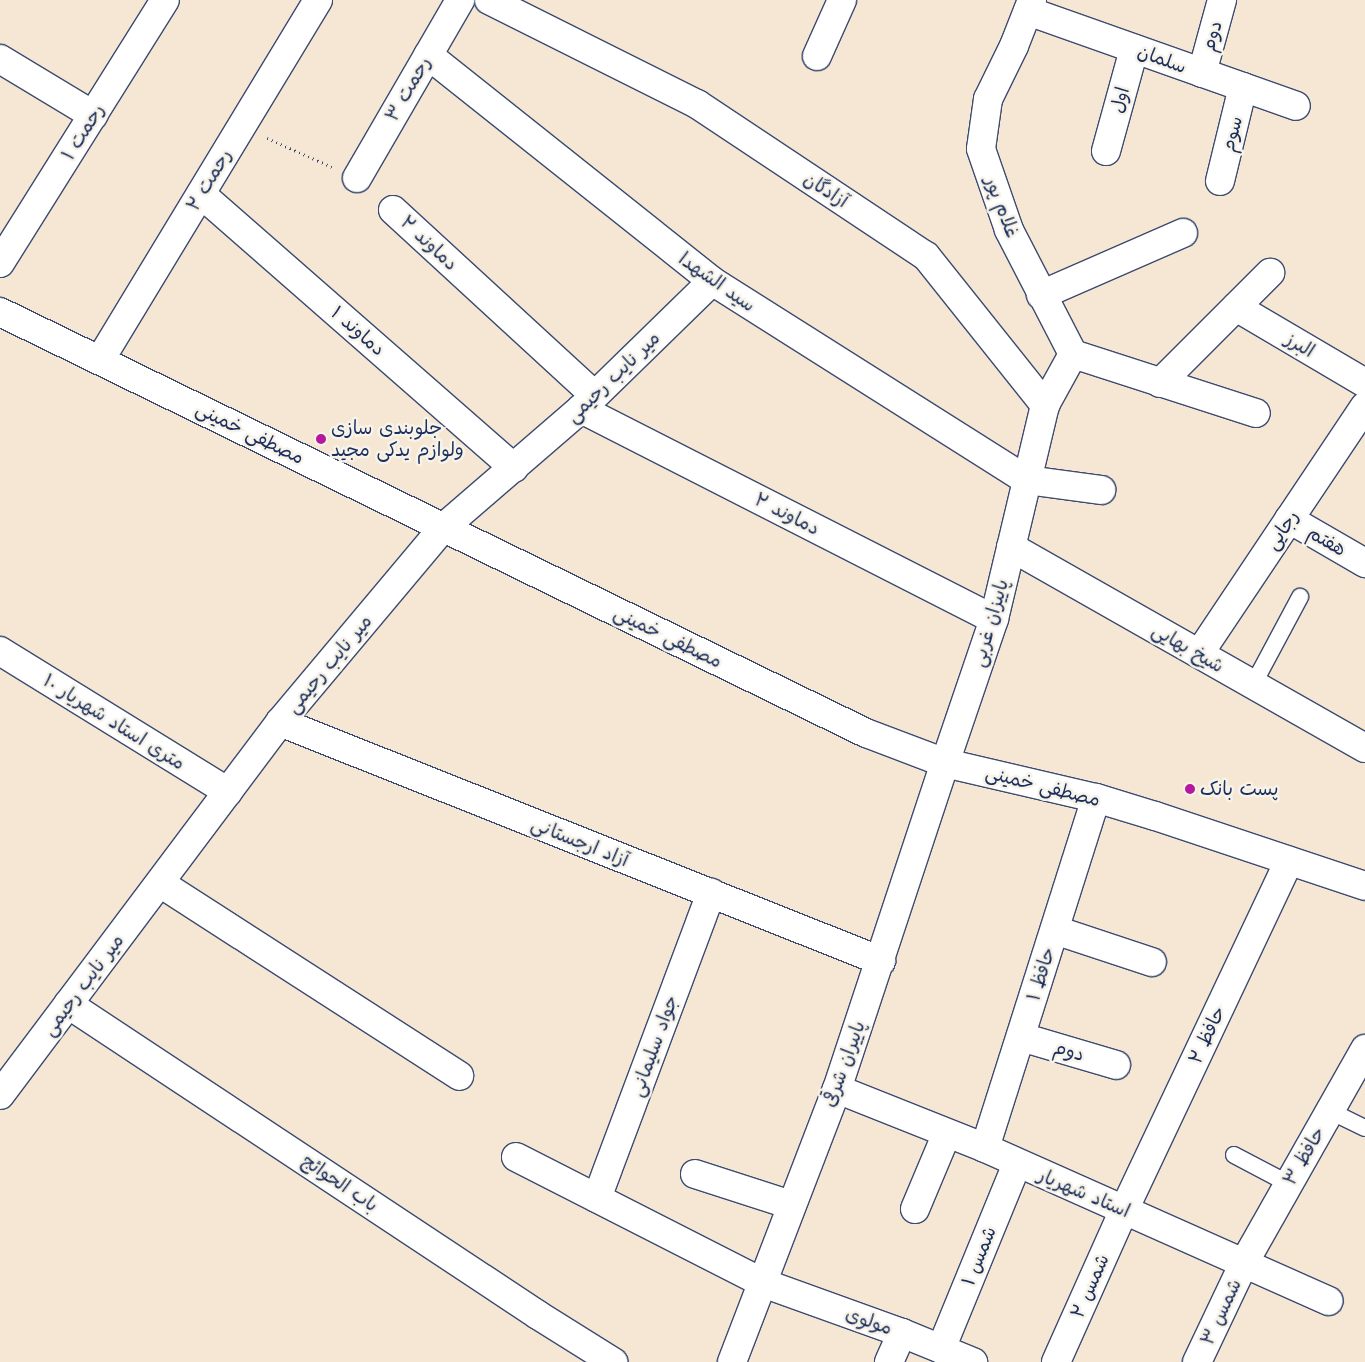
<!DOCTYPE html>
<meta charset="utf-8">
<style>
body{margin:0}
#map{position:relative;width:1365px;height:1362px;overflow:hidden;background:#f5e7d3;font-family:"Shantell Sans","Playpen Sans Arabic",sans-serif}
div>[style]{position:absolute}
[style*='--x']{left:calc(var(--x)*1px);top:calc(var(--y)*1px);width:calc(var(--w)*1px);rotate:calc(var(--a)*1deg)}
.path>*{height:3px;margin-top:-1.5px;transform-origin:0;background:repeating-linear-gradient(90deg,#3c4b70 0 1px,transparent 0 5px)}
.roads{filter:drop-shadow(1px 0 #3c4b70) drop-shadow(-1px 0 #3c4b70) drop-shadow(0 1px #3c4b70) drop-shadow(0 -1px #3c4b70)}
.service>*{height:16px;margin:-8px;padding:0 8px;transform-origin:8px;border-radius:8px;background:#fff}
.minor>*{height:28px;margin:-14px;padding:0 14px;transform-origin:14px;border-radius:14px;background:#fff}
.tertiary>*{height:28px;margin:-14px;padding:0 14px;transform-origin:14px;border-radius:14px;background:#fff}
.secondary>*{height:28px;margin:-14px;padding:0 14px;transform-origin:14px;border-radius:14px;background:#fff}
.dots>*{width:14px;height:14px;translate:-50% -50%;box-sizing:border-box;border:2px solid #f7f3e8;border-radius:50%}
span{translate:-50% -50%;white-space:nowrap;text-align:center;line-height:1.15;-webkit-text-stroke:5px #f7f3e8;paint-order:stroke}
.street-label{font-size:19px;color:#1b2f5e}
.poi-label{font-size:19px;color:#1b2f5e}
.left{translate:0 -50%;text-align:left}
</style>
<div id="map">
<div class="path">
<i style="--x:267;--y:138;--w:71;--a:24"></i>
</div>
<div class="roads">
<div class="service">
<i style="--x:1253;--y:685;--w:100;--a:-61.9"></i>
<i style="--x:1330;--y:1111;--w:39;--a:26"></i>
<i style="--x:1234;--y:1155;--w:62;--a:27.8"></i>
</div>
<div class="minor">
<i style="--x:489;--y:0;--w:233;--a:26.6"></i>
<i style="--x:697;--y:104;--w:275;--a:33.6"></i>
<i style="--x:926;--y:256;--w:191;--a:51.4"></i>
<i style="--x:1045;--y:405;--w:220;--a:103.4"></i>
<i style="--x:994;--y:619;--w:152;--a:108.8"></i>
<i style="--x:1032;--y:0;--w:49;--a:111.4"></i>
<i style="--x:1014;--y:46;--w:59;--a:116.1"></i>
<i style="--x:988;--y:99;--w:50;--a:98"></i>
<i style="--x:981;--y:149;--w:86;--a:70.9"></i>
<i style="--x:1009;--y:230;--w:140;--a:62.7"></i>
<i style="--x:1028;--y:11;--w:284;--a:19.5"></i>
<i style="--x:428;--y:55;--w:363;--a:38.5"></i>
<i style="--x:712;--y:281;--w:373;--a:32.3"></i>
<i style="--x:1027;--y:480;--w:75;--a:7.7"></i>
<i style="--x:817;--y:56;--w:61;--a:-65.9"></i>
<i style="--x:0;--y:59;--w:109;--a:31.1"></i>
<i style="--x:1202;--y:73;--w:76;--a:-74.7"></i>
<i style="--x:1106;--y:151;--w:106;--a:-74.6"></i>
<i style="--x:357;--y:178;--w:206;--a:-59.9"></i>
<i style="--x:1220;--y:181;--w:97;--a:-76.3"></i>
<i style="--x:201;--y:194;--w:416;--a:41.2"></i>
<i style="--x:393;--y:210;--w:273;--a:42.6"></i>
<i style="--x:0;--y:263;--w:310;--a:-57.9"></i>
<i style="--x:1041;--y:295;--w:155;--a:-23.6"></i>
<i style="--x:1236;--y:307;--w:150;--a:30.5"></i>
<i style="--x:1073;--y:354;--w:192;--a:17.9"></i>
<i style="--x:100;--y:360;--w:421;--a:-58.8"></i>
<i style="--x:1160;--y:383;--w:156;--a:-45"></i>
<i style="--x:1045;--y:405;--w:58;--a:-61.2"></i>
<i style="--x:581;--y:409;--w:463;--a:27"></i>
<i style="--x:1289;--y:519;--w:88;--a:30.1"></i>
<i style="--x:1011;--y:547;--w:407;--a:29.6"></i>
<i style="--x:0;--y:651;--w:268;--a:31.7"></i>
<i style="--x:1199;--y:654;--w:298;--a:-56.2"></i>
<i style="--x:280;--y:722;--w:647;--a:21.69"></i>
<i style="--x:160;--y:883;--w:356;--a:32.8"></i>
<i style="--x:1055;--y:930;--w:102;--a:18.3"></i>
<i style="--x:68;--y:1004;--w:564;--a:33.49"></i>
<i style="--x:538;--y:1315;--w:89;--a:32.1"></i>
<i style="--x:1021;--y:1037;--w:99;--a:16.4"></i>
<i style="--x:837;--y:1089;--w:159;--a:21.7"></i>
<i style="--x:985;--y:1148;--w:376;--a:24"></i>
<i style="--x:0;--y:1095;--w:466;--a:-53.1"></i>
<i style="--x:280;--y:722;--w:253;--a:-50"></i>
<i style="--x:443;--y:528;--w:182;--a:-40.8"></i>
<i style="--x:581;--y:409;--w:183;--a:-44.3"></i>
<i style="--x:985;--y:1148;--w:367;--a:-72.4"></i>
<i style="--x:516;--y:1157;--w:277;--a:27"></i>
<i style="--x:763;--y:1283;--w:148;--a:19.8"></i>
<i style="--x:902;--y:1333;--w:77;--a:22.2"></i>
<i style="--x:695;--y:1174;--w:101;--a:17.9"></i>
<i style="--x:597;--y:1198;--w:326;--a:-69.5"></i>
<i style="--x:915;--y:1209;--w:82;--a:-67.2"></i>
<i style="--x:941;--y:1349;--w:200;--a:-67.7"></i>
<i style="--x:889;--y:1362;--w:32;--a:-66"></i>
<i style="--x:1056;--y:1362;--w:167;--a:-65.9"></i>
<i style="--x:1124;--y:1210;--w:386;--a:-64.7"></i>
<i style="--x:1197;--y:1362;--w:110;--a:-64.6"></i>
<i style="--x:1244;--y:1263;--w:246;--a:-60.5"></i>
</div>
<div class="tertiary">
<i style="--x:732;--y:1362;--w:292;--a:-69"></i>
<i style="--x:837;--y:1089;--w:343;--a:-71.7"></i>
</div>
<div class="secondary">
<i style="--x:0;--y:312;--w:963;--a:25.93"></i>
<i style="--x:866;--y:733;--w:85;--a:20.8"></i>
<i style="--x:945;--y:763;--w:155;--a:13.1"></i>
<i style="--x:1096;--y:798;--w:62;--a:17"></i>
<i style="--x:1155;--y:816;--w:221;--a:18.4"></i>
</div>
</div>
<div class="dots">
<i style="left:321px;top:439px;background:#b5179e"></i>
<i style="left:1190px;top:789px;background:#b5179e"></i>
</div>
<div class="street-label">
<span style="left:1212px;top:36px;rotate:-74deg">دوم</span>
<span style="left:1162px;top:59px;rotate:20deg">سلمان</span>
<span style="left:408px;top:89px;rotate:-60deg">رحمت ۳</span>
<span style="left:1120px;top:100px;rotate:-75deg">اول</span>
<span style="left:83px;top:132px;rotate:-58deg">رحمت ۱</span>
<span style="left:1232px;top:134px;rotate:-76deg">سوم</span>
<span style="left:209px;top:180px;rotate:-59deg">رحمت ۲</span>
<span style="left:826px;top:190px;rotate:33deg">آزادگان</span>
<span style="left:1002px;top:207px;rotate:69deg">غلام پور</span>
<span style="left:429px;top:243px;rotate:43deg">دماوند ۲</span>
<span style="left:717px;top:282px;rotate:35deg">سید الشهدا</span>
<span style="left:358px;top:331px;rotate:41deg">دماوند ۱</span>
<span style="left:1300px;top:345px;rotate:31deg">البرز</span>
<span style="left:613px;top:377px;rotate:-44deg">میر نایب رحیمی</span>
<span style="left:250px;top:433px;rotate:26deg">مصطفی خمینی</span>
<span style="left:787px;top:514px;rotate:27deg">دماوند ۲</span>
<span style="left:1282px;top:530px;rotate:-56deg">رجایی</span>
<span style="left:1327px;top:541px;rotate:30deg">هفتم</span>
<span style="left:990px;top:623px;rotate:-74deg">پاییزان غربی</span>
<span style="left:668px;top:637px;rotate:26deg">مصطفی خمینی</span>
<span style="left:1188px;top:648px;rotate:30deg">شیخ بهایی</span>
<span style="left:329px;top:664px;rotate:-50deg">میر نایب رحیمی</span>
<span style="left:114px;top:722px;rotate:32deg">۱۰ متری استاد شهریار</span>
<span style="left:1043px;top:786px;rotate:14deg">مصطفی خمینی</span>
<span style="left:580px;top:842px;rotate:22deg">آزاد ارجستانی</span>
<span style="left:1041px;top:974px;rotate:-73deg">حافظ ۱</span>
<span style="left:83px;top:985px;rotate:-53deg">میر نایب رحیمی</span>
<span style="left:1207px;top:1035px;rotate:-65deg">حافظ ۲</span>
<span style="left:654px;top:1046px;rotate:-70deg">جواد سلیمانی</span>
<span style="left:1069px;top:1051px;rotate:16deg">دوم</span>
<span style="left:844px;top:1064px;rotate:-70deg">پاییران شرقی</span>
<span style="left:1304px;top:1156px;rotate:-60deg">حافظ ۳</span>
<span style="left:340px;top:1183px;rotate:34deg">باب الحوائج</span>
<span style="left:1084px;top:1193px;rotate:23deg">استاد شهریار</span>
<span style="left:979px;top:1256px;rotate:-68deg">شمس ۱</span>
<span style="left:1090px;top:1286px;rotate:-66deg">شمس ۲</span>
<span style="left:1221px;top:1312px;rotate:-65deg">شمس ۳</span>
<span style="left:869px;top:1321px;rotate:20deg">مولوی</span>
</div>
<div class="poi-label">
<span class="left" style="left:331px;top:439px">جلوبندی سازی<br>ولوازم یدکی مجید</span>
<span class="left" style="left:1200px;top:789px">پست بانک</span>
</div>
</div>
